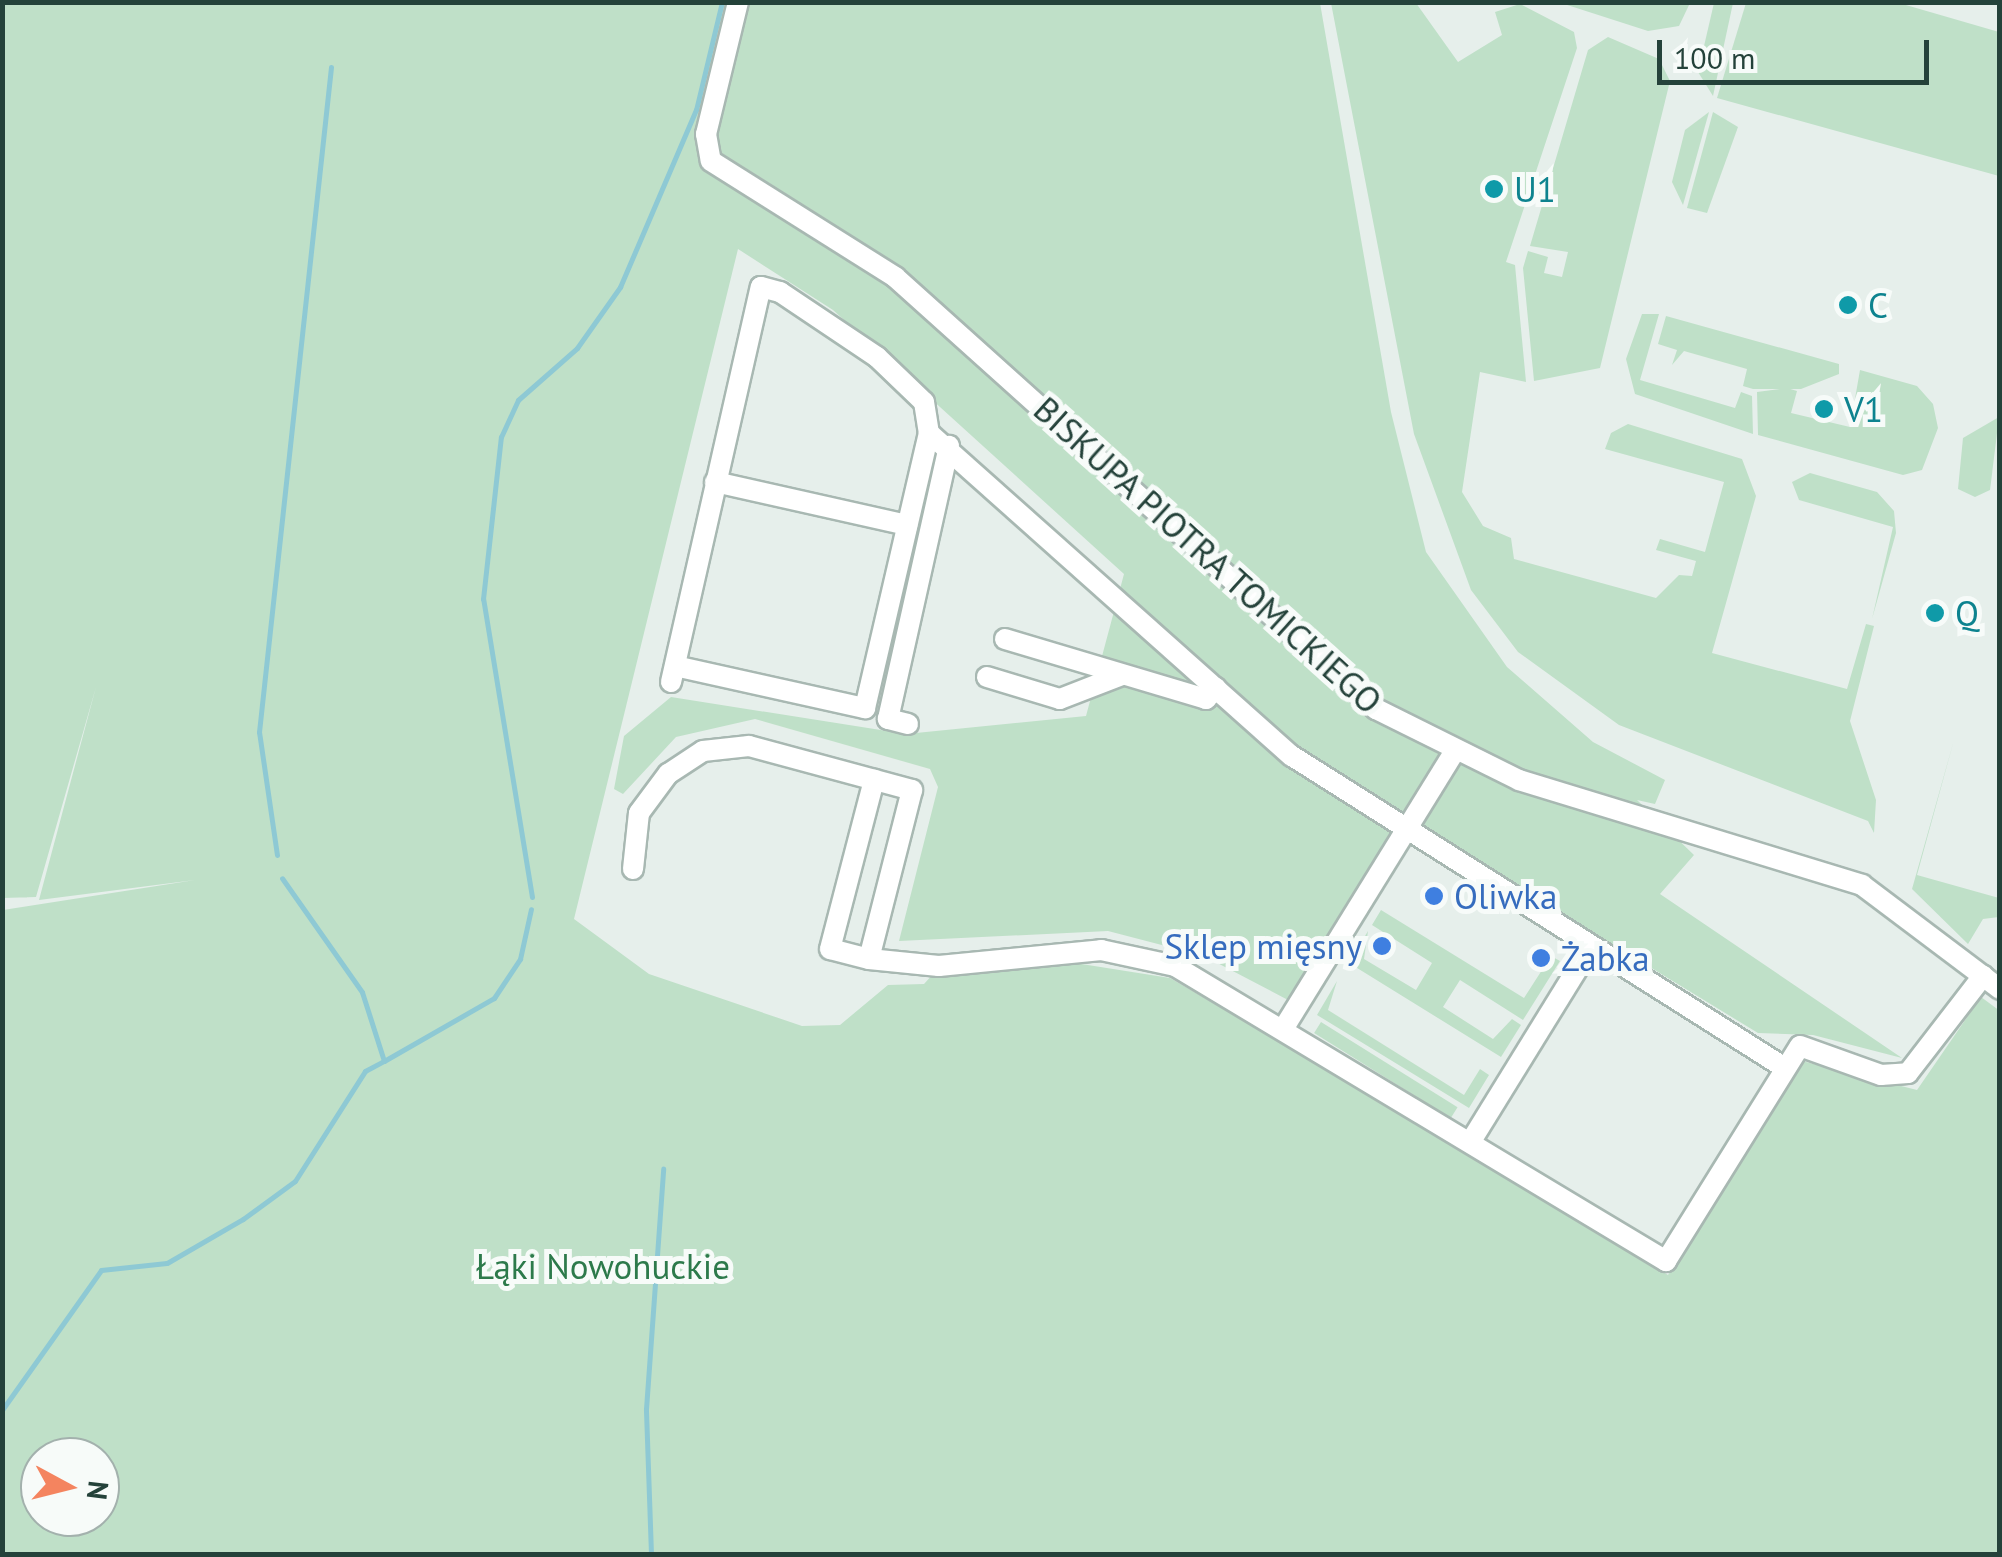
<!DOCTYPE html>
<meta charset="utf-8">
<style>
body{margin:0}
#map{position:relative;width:2002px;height:1557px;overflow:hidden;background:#e6efeb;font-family:"PT Sans",sans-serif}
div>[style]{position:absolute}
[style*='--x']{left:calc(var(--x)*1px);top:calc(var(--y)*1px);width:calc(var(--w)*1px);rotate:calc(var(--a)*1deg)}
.green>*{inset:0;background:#bfe0c8;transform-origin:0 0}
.stream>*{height:5px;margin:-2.5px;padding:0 2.5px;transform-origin:2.5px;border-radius:2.5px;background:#8ec9d4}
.roads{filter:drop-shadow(2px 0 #a8b8b2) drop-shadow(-2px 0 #a8b8b2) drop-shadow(0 2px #a8b8b2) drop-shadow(0 -2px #a8b8b2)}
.minor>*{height:20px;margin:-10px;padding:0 10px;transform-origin:10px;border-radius:10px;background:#fff}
.dots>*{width:28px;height:28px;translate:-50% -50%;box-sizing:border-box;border:5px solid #f7fbf9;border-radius:50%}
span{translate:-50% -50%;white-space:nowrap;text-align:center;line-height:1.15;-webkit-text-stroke:10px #f7fbf9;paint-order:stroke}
.culture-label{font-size:35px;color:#0d838f}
.left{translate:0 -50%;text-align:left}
.street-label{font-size:35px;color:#24423a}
.shop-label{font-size:35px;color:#366cbe}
.right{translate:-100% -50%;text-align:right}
.park-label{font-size:35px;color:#2d7a4b}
.frame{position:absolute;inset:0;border:5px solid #24423a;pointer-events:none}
.north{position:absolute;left:20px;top:1437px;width:100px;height:100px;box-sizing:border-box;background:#f7fbf9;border:2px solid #a3b1ad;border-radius:50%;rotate:97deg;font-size:28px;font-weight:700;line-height:40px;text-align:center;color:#24423a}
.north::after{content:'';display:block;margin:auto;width:35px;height:45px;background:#f4845f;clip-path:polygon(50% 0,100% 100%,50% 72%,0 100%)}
.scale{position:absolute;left:1657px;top:40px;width:272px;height:45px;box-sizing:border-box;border:5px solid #24423a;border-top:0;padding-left:12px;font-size:30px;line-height:35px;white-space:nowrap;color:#24423a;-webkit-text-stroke:8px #f7fbf9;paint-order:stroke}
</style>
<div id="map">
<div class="green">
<i style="clip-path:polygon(evenodd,2px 3px,1320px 3px,1391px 412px,1426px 552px,1507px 667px,1593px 742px,1665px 780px,1655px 804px,1637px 800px,1694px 855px,1660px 894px,1902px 1058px,1813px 1035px,1758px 1033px,1402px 816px,1288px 1000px,1204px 956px,1108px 931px,899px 941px,938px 787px,930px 769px,755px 719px,676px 737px,623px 794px,614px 789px,624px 736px,671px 697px,906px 734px,1086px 716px,1124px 574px,833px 310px,738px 249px,574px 919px,649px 974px,802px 1026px,840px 1025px,888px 985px,924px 984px,934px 973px,1050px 959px,1170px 978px,1272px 1037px,1272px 1027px,1668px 1275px,1802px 1061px,1917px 1090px,1981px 997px,2000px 1011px,1999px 1554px,3px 1554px,3px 910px,195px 880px,39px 900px,96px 687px,36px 897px,3px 898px,2px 3px,40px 1457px,100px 1457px,100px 1517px,40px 1517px,40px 1457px)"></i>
<i style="clip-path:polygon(1331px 3px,1416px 3px,1458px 62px,1502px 35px,1495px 12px,1520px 4px,1574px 32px,1577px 48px,1506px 262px,1515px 265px,1526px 382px,1480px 372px,1462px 492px,1483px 526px,1511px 538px,1514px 559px,1656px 598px,1679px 575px,1692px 576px,1696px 561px,1656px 550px,1660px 539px,1705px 552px,1724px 482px,1605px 449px,1611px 433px,1628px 424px,1742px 459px,1756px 496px,1712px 653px,1847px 689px,1866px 624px,1874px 626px,1850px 721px,1876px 800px,1874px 833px,1868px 821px,1619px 725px,1518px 652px,1471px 590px,1414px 434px)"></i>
<i style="clip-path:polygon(1561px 3px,1690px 2px,1690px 3px,1679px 26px,1648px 31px)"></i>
<i style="clip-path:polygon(1714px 3px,1733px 3px,1713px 96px,1698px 72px)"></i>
<i style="clip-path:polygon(1746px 3px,1899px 3px,1999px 32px,1999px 176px,1717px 98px)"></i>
<i style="clip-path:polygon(1608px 37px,1659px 59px,1670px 81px,1600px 368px,1534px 381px,1523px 268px,1528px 251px,1548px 257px,1544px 273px,1562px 277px,1568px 252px,1530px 246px,1588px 50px)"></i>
<i style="clip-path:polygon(1709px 112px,1683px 205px,1672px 182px,1685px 130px)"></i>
<i style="clip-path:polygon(1713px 112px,1738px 127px,1707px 213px,1687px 208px)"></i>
<i style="clip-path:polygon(1642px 314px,1659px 314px,1640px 380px,1735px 408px,1741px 392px,1752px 396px,1753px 434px,1635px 394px,1626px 359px)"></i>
<i style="clip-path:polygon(1666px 316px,1839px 364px,1839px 374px,1801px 389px,1753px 389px,1743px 386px,1747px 369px,1684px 351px,1672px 365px,1677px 350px,1658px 344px)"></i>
<i style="clip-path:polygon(1860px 370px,1917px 386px,1933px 404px,1938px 428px,1922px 470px,1903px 475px,1758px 435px,1757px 392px,1787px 388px,1797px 391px,1791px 413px,1850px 427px)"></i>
<i style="clip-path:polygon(1999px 417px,1990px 490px,1975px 497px,1958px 489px,1963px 438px)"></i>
<i style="clip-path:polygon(1810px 473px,1877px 492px,1894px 511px,1896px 533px,1872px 619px,1893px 527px,1799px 500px,1792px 482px)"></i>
<i style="clip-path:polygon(1954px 740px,1917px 875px,1999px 898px,1999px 917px,1983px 919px,1968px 944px,1912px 889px)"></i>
<i style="clip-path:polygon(1381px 910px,1524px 998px,1551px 956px,1560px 961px,1523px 1020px,1460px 980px,1443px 1007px,1493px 1039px,1512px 1019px,1521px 1025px,1501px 1057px,1349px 963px,1368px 931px,1364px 959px,1416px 990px,1432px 963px,1372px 925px)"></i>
<i style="clip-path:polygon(1337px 981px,1328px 1010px,1464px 1095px,1480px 1069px,1489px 1075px,1469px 1108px,1317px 1015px)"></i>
<i style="left:1321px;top:1022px;width:161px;height:13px;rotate:32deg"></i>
</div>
<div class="stream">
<i style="--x:277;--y:855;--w:124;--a:-98.3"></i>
<i style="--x:259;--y:732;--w:669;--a:-83.82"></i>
<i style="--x:532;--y:897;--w:302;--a:-99.3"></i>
<i style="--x:483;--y:599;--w:163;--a:-83.7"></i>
<i style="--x:501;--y:437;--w:41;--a:-65.3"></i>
<i style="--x:518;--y:400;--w:79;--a:-41.4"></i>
<i style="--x:577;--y:348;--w:75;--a:-54.8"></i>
<i style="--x:620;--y:287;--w:193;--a:-66.8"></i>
<i style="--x:696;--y:110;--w:111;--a:-76.5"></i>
<i style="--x:384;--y:1061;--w:127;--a:-29.8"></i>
<i style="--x:494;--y:998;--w:47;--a:-56.3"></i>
<i style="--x:520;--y:959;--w:51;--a:-77.6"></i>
<i style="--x:2;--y:1410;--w:171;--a:-54.7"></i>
<i style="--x:101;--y:1270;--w:66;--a:-6.1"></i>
<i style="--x:167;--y:1263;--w:88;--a:-30.1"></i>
<i style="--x:243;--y:1219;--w:64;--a:-36.2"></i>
<i style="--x:295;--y:1181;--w:130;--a:-57.5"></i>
<i style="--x:365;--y:1071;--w:21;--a:-28"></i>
<i style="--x:384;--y:1061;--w:72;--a:-107.7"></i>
<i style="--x:362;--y:992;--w:139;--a:-125.1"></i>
<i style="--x:651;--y:1554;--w:145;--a:-92"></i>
<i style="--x:646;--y:1409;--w:241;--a:-85.9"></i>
</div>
<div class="roads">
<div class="minor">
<i style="--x:738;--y:2;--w:136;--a:103.6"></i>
<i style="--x:706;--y:134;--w:27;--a:80"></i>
<i style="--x:711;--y:161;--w:218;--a:32.2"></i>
<i style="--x:895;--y:277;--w:647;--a:41.93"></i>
<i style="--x:1376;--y:709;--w:160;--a:26.4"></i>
<i style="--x:1519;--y:780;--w:359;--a:17"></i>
<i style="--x:1862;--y:885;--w:173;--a:37"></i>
<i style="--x:715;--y:482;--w:197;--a:12.6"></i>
<i style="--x:1005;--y:639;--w:210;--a:16.6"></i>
<i style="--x:1206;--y:699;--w:15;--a:-48"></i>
<i style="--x:675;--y:666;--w:195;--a:12.5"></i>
<i style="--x:865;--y:708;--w:282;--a:-76.9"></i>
<i style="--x:987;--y:677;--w:76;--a:16.8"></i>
<i style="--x:1060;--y:699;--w:66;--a:-21.2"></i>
<i style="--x:671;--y:682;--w:405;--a:-77.2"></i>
<i style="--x:761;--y:287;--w:20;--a:15"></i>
<i style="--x:780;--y:292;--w:117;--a:33.8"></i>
<i style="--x:877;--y:357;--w:65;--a:43.8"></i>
<i style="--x:924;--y:402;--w:31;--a:81"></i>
<i style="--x:929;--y:433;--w:486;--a:41.7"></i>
<i style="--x:1292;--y:756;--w:583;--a:32.33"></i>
<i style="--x:908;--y:724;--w:21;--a:-166"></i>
<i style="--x:888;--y:719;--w:280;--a:-77.4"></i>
<i style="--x:633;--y:869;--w:56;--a:-83.9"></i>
<i style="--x:639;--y:813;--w:49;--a:-53.4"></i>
<i style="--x:668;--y:774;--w:42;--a:-33.3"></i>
<i style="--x:703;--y:751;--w:46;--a:-6.2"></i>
<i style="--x:749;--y:746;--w:169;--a:15.1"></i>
<i style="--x:912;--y:790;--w:174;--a:104.3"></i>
<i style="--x:869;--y:959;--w:70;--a:5.7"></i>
<i style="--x:939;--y:966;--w:163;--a:-5.6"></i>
<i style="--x:1101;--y:950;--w:76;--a:12.2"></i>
<i style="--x:1175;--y:966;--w:573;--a:31"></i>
<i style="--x:1666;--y:1261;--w:253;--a:-58.1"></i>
<i style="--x:1800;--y:1046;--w:86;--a:19.7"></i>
<i style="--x:1881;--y:1075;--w:27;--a:-4"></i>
<i style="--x:1908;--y:1073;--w:123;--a:-52.3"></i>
<i style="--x:869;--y:959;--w:40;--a:-165.6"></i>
<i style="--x:830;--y:949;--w:175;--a:-75.4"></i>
<i style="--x:1285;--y:1026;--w:320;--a:-58.3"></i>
<i style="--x:1471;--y:1141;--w:228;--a:-58.3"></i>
</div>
</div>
<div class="dots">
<i style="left:1494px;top:189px;background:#0f9aa8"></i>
<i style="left:1848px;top:305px;background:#0f9aa8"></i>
<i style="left:1824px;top:409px;background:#0f9aa8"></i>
<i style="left:1935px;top:613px;background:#0f9aa8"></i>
<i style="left:1434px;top:896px;background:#3f7fe0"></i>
<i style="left:1382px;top:946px;background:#3f7fe0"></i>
<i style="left:1541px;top:958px;background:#3f7fe0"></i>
</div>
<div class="culture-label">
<span class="left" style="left:1514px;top:189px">U1</span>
<span class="left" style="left:1868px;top:305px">C</span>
<span class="left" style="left:1844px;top:409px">V1</span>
<span class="left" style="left:1955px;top:613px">Q</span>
</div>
<div class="street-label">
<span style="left:1208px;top:555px;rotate:42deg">BISKUPA PIOTRA TOMICKIEGO</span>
</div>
<div class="shop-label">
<span class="left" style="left:1454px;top:896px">Oliwka</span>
<span class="right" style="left:1362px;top:946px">Sklep mięsny</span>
<span class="left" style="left:1561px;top:958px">Żabka</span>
</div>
<div class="park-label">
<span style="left:603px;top:1266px">Łąki Nowohuckie</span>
</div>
<div class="frame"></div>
<div class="north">N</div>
<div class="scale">100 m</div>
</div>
